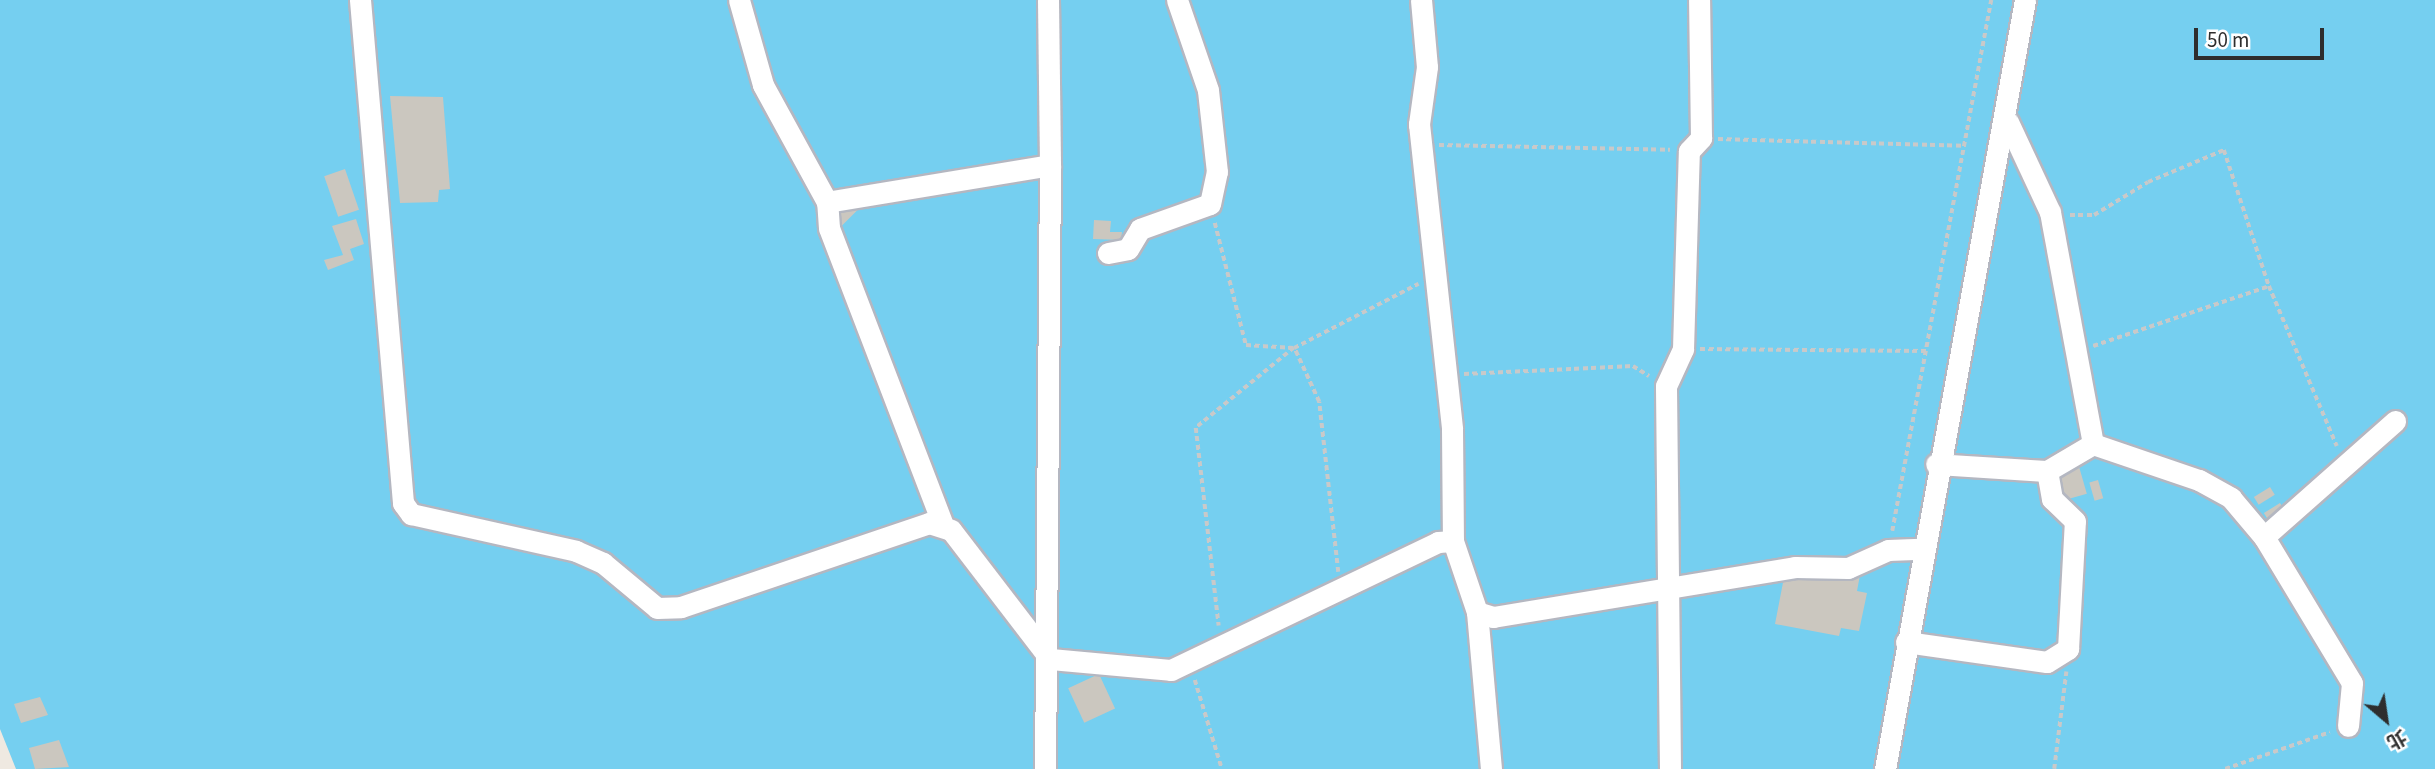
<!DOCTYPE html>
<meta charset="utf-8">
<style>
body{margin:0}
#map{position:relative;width:2435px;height:769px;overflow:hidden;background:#efe9e1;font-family:"Source Sans 3","Noto Sans TC",sans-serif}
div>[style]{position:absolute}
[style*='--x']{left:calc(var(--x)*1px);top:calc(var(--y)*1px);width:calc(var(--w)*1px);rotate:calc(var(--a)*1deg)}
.water>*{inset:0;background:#75cff0}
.building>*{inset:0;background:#cbc7bf;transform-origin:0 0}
.path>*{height:3.5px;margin-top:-1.75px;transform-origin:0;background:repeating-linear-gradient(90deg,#c9c9c9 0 5px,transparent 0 8.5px)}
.roads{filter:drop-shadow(2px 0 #b4b7c1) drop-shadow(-2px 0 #b4b7c1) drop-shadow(0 2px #b4b7c1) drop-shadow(0 -2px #b4b7c1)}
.minor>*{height:21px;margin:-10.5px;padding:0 10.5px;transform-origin:10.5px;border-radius:10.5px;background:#fff}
span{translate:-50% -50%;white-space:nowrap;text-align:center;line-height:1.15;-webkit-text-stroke:5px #fff;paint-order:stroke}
.north{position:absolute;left:2351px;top:685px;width:70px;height:70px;-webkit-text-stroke:5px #fff;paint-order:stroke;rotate:151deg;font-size:19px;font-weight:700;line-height:28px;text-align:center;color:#2e2e2e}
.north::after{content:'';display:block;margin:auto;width:24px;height:32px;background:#2e2e2e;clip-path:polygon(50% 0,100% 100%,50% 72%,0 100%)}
.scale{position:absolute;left:2194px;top:28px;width:130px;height:32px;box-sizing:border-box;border:4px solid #2e2e2e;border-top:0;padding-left:9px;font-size:21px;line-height:24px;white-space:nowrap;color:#2e2e2e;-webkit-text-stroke:5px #fff;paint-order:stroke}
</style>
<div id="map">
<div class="water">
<i style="clip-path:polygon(0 0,2435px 0,2435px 769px,16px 769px,0 729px)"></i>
</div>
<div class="building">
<i style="clip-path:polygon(390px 96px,443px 97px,450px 189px,439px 190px,438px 202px,400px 203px)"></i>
<i style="left:345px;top:169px;width:43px;height:22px;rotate:71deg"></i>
<i style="left:852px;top:200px;width:11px;height:25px;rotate:45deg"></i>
<i style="clip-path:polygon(356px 219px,364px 244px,350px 249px,354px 260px,328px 270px,324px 260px,343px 255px,332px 226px)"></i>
<i style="clip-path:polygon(1094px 220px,1111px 221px,1110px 232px,1122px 232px,1121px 240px,1093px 239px)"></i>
<i style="left:2078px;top:463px;width:32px;height:22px;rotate:74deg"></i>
<i style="left:2098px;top:480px;width:19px;height:9px;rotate:74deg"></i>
<i style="left:2270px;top:487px;width:9px;height:19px;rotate:58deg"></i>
<i style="left:2280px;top:503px;width:9px;height:19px;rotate:58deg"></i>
<i style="clip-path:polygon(1835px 570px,1860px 575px,1857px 591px,1867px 593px,1859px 631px,1841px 628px,1839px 636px,1775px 624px,1785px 572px,1833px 581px)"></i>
<i style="left:1099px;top:674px;width:38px;height:34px;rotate:65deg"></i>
<i style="clip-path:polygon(40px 697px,48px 715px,21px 723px,14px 704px)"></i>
<i style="clip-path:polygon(59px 740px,69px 767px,35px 769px,29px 748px)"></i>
</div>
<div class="path">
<i style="--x:1718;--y:139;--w:246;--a:1.6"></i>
<i style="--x:1439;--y:145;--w:231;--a:1.2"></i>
<i style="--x:2070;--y:215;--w:24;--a:0"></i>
<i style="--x:2094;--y:215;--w:63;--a:-31.4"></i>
<i style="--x:2148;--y:182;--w:82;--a:-22.8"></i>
<i style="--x:2224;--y:150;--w:143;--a:71.7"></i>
<i style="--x:1215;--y:223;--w:126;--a:75.7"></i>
<i style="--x:1246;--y:345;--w:48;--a:3.6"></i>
<i style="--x:1294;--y:348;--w:127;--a:140.8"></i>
<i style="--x:1196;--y:428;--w:199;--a:83.4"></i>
<i style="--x:2093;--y:346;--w:186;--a:-18.8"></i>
<i style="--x:2269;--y:286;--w:174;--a:67"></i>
<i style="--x:1700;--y:349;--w:226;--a:0.5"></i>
<i style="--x:1464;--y:374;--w:169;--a:-2.7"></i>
<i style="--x:1633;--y:366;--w:19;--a:32"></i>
<i style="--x:1892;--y:531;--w:540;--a:-79.44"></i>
<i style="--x:1338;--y:572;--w:171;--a:-96.4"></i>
<i style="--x:1319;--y:402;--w:60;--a:-114.8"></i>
<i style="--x:1294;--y:348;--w:140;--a:-27.3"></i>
<i style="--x:1195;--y:680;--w:93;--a:73.1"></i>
<i style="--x:2054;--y:769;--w:98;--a:-82.9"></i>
<i style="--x:2225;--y:769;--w:111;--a:-19.4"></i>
</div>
<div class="roads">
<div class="minor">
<i style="--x:360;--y:0;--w:505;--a:85.11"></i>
<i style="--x:403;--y:503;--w:14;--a:54"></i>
<i style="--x:411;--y:514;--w:169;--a:12.6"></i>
<i style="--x:576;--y:551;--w:30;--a:24"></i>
<i style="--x:603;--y:563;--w:70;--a:39.8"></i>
<i style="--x:657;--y:608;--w:24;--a:-2"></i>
<i style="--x:681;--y:607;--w:262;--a:-18.7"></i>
<i style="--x:929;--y:523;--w:23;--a:18"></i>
<i style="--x:951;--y:530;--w:163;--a:52.5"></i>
<i style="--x:1050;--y:659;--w:121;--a:5.2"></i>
<i style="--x:1171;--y:670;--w:296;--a:-25.6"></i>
<i style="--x:1438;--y:542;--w:15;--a:-4"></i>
<i style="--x:1453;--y:541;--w:75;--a:71.3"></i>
<i style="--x:1477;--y:612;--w:17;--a:17"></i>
<i style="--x:1493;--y:617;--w:306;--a:-9.4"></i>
<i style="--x:1795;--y:567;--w:53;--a:1.1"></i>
<i style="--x:1848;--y:568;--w:44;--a:-24.2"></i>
<i style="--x:1888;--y:550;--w:33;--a:-2"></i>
<i style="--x:739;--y:0;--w:88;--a:74.2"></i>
<i style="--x:763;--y:85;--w:133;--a:61.3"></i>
<i style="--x:1048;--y:0;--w:165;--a:89.3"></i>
<i style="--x:1421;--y:0;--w:67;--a:84.9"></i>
<i style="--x:1427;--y:67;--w:58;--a:98"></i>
<i style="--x:1419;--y:124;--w:307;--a:83.8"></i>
<i style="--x:1452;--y:429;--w:112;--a:89.5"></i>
<i style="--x:2008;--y:122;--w:99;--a:65"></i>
<i style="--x:2050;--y:212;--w:236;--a:79.5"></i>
<i style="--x:2093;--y:444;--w:112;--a:18.8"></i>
<i style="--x:2199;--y:480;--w:37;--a:29"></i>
<i style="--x:2231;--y:498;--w:51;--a:49.8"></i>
<i style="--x:2264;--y:537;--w:170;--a:58.9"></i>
<i style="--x:2352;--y:683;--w:43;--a:95.3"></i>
<i style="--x:1108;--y:253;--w:20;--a:-11"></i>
<i style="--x:1128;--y:249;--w:23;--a:-59"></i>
<i style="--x:1140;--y:229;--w:74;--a:-19.7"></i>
<i style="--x:1210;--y:204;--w:33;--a:-78"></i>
<i style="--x:1217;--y:172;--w:82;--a:-96.3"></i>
<i style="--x:1208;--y:90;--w:95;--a:-109"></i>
<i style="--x:2047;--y:471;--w:53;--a:-30.4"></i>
<i style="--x:943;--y:525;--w:318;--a:-111"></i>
<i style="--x:829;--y:228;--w:26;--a:-94"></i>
<i style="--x:827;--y:202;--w:226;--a:-9.4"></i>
<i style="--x:1050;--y:165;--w:604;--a:90.47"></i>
<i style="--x:2264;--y:537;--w:175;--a:-41.5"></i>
<i style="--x:1477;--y:612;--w:158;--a:84.9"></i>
<i style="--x:1906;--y:642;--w:142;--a:8.1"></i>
<i style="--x:2047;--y:662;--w:25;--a:-32"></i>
<i style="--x:2068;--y:649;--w:128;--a:-86.9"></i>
<i style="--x:2075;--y:521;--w:32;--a:-136"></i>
<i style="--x:2052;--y:499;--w:28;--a:-100"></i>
<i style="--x:2047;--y:471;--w:111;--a:-176.4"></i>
<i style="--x:1670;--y:769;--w:383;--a:-90.6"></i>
<i style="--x:1666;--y:386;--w:41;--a:-65.3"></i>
<i style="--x:1683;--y:349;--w:198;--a:-88.3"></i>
<i style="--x:1689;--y:151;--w:18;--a:-47"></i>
<i style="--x:1701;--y:138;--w:138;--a:-90.8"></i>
<i style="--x:1885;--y:769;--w:782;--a:-79.68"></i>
</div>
</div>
<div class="north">北</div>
<div class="scale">50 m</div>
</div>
